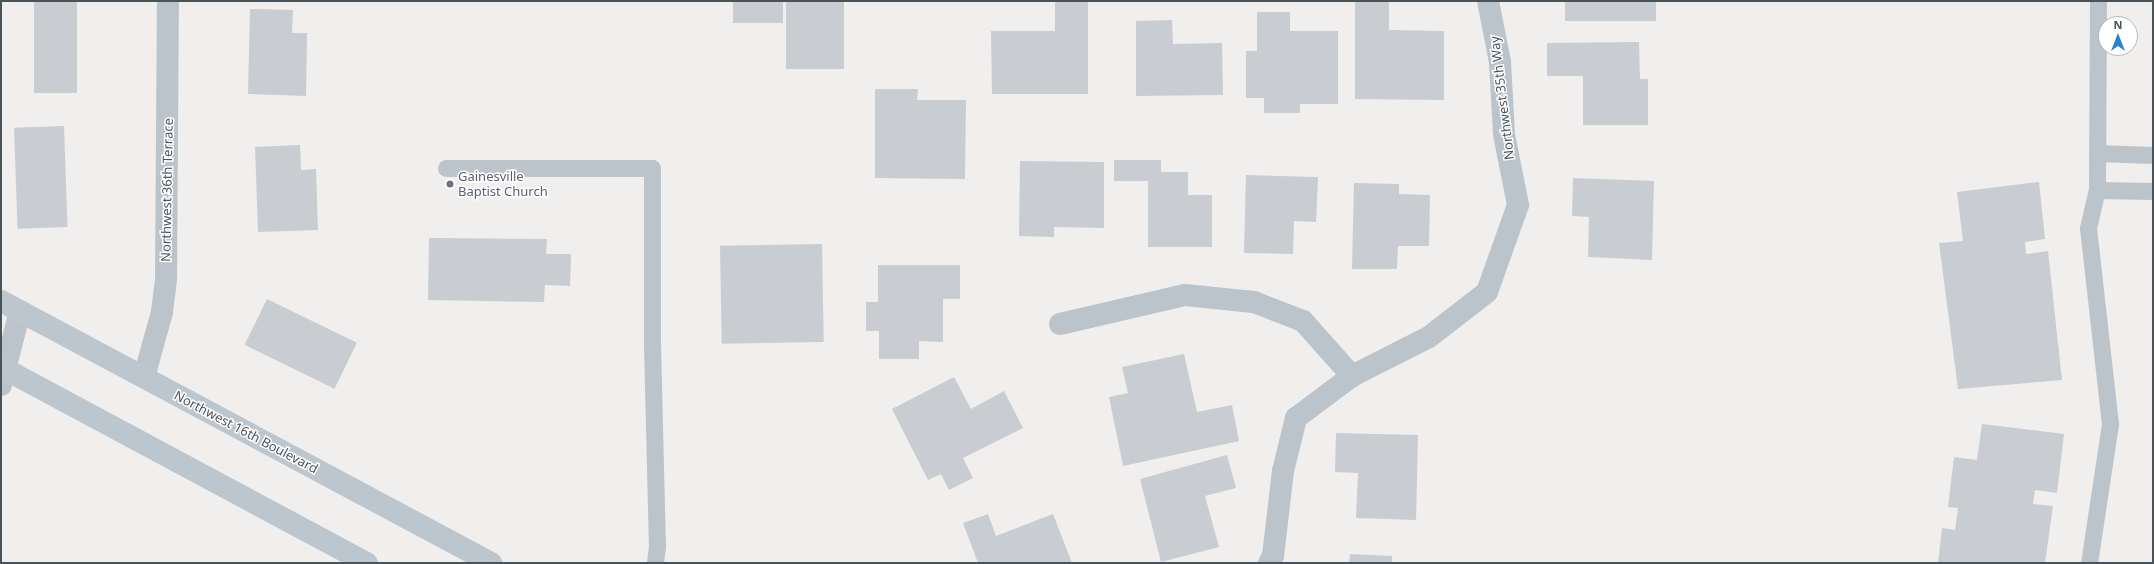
<!DOCTYPE html>
<style>
body{margin:0}
#map{position:relative;width:2154px;height:564px;overflow:hidden;background:#f1eeee;font-family:"Noto Sans",sans-serif}
div>[style]{position:absolute}
[style*='--x']{left:calc(var(--x)*1px);top:calc(var(--y)*1px);width:calc(var(--w)*1px);rotate:calc(var(--a)*1deg)}
.building>*{inset:0;background:#c9ccd0;transform-origin:0 0}
.lane>*{height:17px;margin:-8.5px;padding:0 8.5px;transform-origin:8.5px;border-radius:8.5px;background:#bbc4ca}
.street>*{height:22px;margin:-11px;padding:0 11px;transform-origin:11px;border-radius:11px;background:#bbc4ca}
.secondary>*{height:22px;margin:-11px;padding:0 11px;transform-origin:11px;border-radius:11px;background:#bbc6ce}
.dots>*{width:11px;height:11px;translate:-50% -50%;box-sizing:border-box;border:2px solid #fff;border-radius:50%}
span{translate:-50% -50%;white-space:nowrap;text-align:center;line-height:1.15;-webkit-text-stroke:3px #fff;paint-order:stroke}
.street-label{font-size:13px;color:#48535a}
.worship-label{font-size:13px;color:#5b616d}
.left{translate:0 -50%;text-align:left}
.frame{position:absolute;inset:0;border:2px solid #48535a;pointer-events:none}
.north{position:absolute;left:2098px;top:16px;width:40px;height:40px;box-sizing:border-box;background:#fff;border:1px solid #b6babd;border-radius:50%;rotate:0deg;font-size:11px;font-weight:700;line-height:16px;text-align:center;color:#48535a}
.north::after{content:'';display:block;margin:auto;width:14px;height:18px;background:#2883d1;clip-path:polygon(50% 0,100% 100%,50% 72%,0 100%)}
</style>
<div id="map">
<div class="building">
<i style="left:34px;top:1px;width:43px;height:92px"></i>
<i style="left:733px;top:1px;width:50px;height:22px"></i>
<i style="left:786px;top:1px;width:58px;height:68px"></i>
<i style="clip-path:polygon(1055px 1px,1088px 1px,1088px 94px,992px 94px,991px 31px,1055px 31px)"></i>
<i style="clip-path:polygon(1355px 1px,1389px 1px,1389px 30px,1444px 31px,1444px 100px,1355px 99px)"></i>
<i style="left:1565px;top:1px;width:91px;height:20px"></i>
<i style="clip-path:polygon(250px 9px,293px 10px,292px 33px,307px 33px,306px 96px,248px 94px)"></i>
<i style="clip-path:polygon(1257px 12px,1290px 12px,1290px 31px,1338px 31px,1338px 104px,1300px 104px,1300px 113px,1264px 113px,1264px 98px,1246px 98px,1246px 51px,1257px 51px)"></i>
<i style="clip-path:polygon(1172px 20px,1173px 44px,1222px 43px,1223px 95px,1136px 96px,1136px 21px)"></i>
<i style="clip-path:polygon(1639px 42px,1640px 79px,1648px 79px,1648px 125px,1583px 125px,1583px 76px,1547px 76px,1547px 43px)"></i>
<i style="clip-path:polygon(875px 89px,918px 89px,917px 100px,966px 100px,965px 179px,875px 178px)"></i>
<i style="left:64px;top:126px;width:101px;height:50px;rotate:88deg"></i>
<i style="clip-path:polygon(300px 145px,301px 170px,316px 169px,318px 230px,258px 232px,255px 147px)"></i>
<i style="clip-path:polygon(1114px 160px,1161px 160px,1161px 172px,1188px 172px,1188px 195px,1212px 195px,1212px 247px,1148px 247px,1148px 181px,1114px 181px)"></i>
<i style="clip-path:polygon(1020px 161px,1104px 162px,1104px 228px,1054px 227px,1054px 237px,1019px 236px)"></i>
<i style="clip-path:polygon(1246px 175px,1318px 177px,1316px 222px,1294px 221px,1293px 254px,1244px 253px)"></i>
<i style="clip-path:polygon(1573px 178px,1654px 181px,1652px 260px,1588px 257px,1589px 217px,1572px 216px)"></i>
<i style="clip-path:polygon(2039px 182px,2045px 239px,2025px 242px,2026px 254px,2048px 251px,2062px 380px,1958px 389px,1939px 243px,1963px 241px,1957px 192px)"></i>
<i style="clip-path:polygon(1354px 183px,1399px 184px,1399px 194px,1430px 195px,1429px 246px,1398px 246px,1397px 269px,1352px 269px)"></i>
<i style="clip-path:polygon(429px 238px,547px 239px,546px 254px,571px 254px,570px 286px,545px 285px,544px 302px,428px 300px)"></i>
<i style="left:822px;top:244px;width:98px;height:102px;rotate:89deg"></i>
<i style="clip-path:polygon(878px 265px,960px 265px,960px 299px,943px 299px,943px 342px,919px 341px,919px 359px,879px 359px,879px 331px,866px 331px,866px 302px,878px 302px)"></i>
<i style="left:267px;top:299px;width:100px;height:51px;rotate:26deg"></i>
<i style="clip-path:polygon(1184px 354px,1197px 412px,1232px 405px,1239px 441px,1123px 466px,1109px 397px,1128px 393px,1122px 367px)"></i>
<i style="clip-path:polygon(954px 377px,971px 409px,1004px 391px,1023px 428px,963px 458px,973px 478px,949px 490px,941px 474px,928px 480px,892px 409px)"></i>
<i style="clip-path:polygon(1982px 424px,2064px 434px,2057px 493px,2035px 490px,2033px 504px,2053px 506px,2045px 563px,1938px 563px,1942px 528px,1955px 530px,1958px 508px,1948px 507px,1954px 457px,1977px 460px)"></i>
<i style="clip-path:polygon(1336px 433px,1418px 435px,1416px 520px,1356px 518px,1358px 473px,1335px 472px)"></i>
<i style="clip-path:polygon(1227px 455px,1236px 488px,1205px 496px,1219px 547px,1161px 562px,1140px 479px)"></i>
<i style="clip-path:polygon(988px 514px,996px 536px,1053px 514px,1072px 563px,978px 563px,963px 523px)"></i>
<i style="clip-path:polygon(1350px 554px,1392px 556px,1392px 563px,1349px 563px)"></i>
</div>
<div class="lane">
<i style="--x:2097;--y:153;--w:56;--a:2"></i>
<i style="--x:446;--y:168;--w:206;--a:0"></i>
<i style="--x:652;--y:168;--w:176;--a:90"></i>
<i style="--x:652;--y:344;--w:202;--a:88.6"></i>
<i style="--x:657;--y:546;--w:17;--a:97"></i>
<i style="--x:2097;--y:190;--w:56;--a:1"></i>
<i style="--x:2089;--y:563;--w:141;--a:-81.4"></i>
<i style="--x:2110;--y:424;--w:197;--a:-96.4"></i>
<i style="--x:2088;--y:228;--w:39;--a:-77"></i>
<i style="--x:2097;--y:190;--w:189;--a:-89.7"></i>
</div>
<div class="street">
<i style="--x:1060;--y:324;--w:128;--a:-13.1"></i>
<i style="--x:1185;--y:295;--w:69;--a:5.8"></i>
<i style="--x:1254;--y:302;--w:53;--a:21.2"></i>
<i style="--x:1303;--y:321;--w:74;--a:48.3"></i>
<i style="--x:144;--y:377;--w:67;--a:-74.5"></i>
<i style="--x:162;--y:312;--w:35;--a:-83"></i>
<i style="--x:166;--y:277;--w:276;--a:-89.6"></i>
<i style="--x:1;--y:385;--w:76;--a:-75.6"></i>
<i style="--x:1269;--y:563;--w:8;--a:-60"></i>
<i style="--x:1273;--y:556;--w:86;--a:-83.3"></i>
<i style="--x:1283;--y:471;--w:55;--a:-76.2"></i>
<i style="--x:1296;--y:418;--w:70;--a:-36.9"></i>
<i style="--x:1352;--y:376;--w:86;--a:-26.9"></i>
<i style="--x:1429;--y:337;--w:73;--a:-37.8"></i>
<i style="--x:1487;--y:292;--w:92;--a:-70.4"></i>
<i style="--x:1518;--y:205;--w:72;--a:-101.2"></i>
<i style="--x:1504;--y:134;--w:72;--a:-93.2"></i>
<i style="--x:1500;--y:62;--w:62;--a:-101.1"></i>
</div>
<div class="secondary">
<i style="--x:1;--y:301;--w:556;--a:28.13"></i>
<i style="--x:1;--y:367;--w:415;--a:28.2"></i>
</div>
<div class="dots">
<i style="left:450px;top:184px;background:#6b7280"></i>
</div>
<div class="street-label">
<span style="left:1502px;top:98px;rotate:-97deg">Northwest 35th Way</span>
<span style="left:167px;top:190px;rotate:-89deg">Northwest 36th Terrace</span>
<span style="left:246px;top:432px;rotate:28deg">Northwest 16th Boulevard</span>
</div>
<div class="worship-label">
<span class="left" style="left:458px;top:184px">Gainesville<br>Baptist Church</span>
</div>
<div class="frame"></div>
<div class="north">N</div>
</div>
